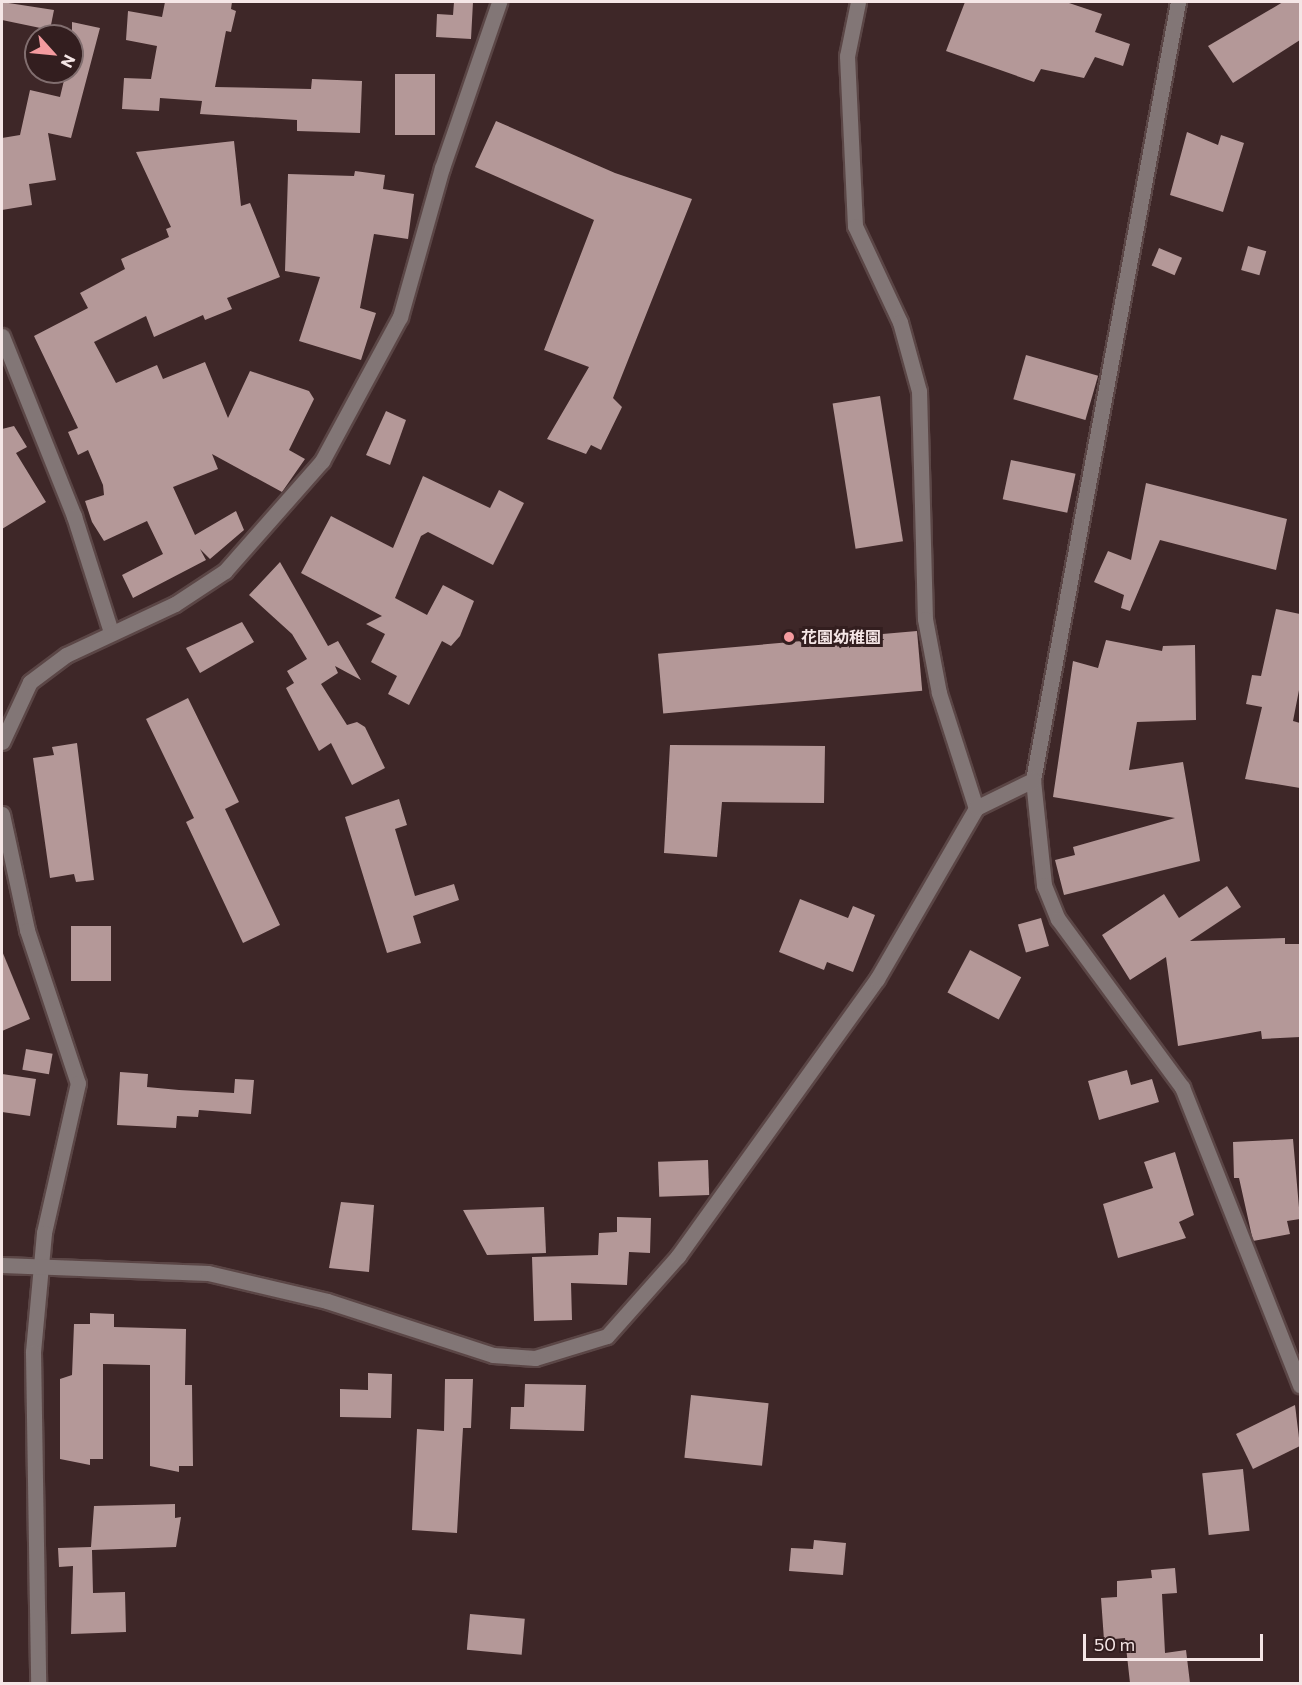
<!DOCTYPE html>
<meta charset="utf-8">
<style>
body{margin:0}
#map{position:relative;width:1302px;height:1685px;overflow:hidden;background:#3e2728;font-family:Commissioner,"Noto Sans JP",sans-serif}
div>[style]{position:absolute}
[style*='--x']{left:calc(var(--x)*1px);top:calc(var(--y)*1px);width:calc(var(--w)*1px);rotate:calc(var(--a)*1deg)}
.building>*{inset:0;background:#b49898;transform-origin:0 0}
.roads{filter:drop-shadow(2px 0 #5b4646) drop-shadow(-2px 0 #5b4646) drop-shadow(0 2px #5b4646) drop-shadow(0 -2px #5b4646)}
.minor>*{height:15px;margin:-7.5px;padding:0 7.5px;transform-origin:7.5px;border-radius:7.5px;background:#827676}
.dots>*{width:16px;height:16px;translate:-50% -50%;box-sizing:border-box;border:3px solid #331e1f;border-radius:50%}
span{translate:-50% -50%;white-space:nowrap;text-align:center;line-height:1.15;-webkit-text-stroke:6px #331e1f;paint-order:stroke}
.poi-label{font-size:16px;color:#f5e6e6;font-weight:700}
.left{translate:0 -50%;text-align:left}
.frame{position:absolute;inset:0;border:3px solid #f5e6e6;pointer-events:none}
.north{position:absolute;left:24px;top:24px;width:60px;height:60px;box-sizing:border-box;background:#331e1f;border:2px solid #816e6f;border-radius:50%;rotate:117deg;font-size:16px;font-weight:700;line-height:24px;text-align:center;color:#f5e6e6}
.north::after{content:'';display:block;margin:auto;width:21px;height:27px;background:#f49b9f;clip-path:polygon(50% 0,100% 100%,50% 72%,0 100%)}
.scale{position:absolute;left:1083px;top:1634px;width:180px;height:27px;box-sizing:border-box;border:3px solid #f5e6e6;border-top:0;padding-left:8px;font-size:18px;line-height:21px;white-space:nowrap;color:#f5e6e6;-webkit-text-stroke:4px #331e1f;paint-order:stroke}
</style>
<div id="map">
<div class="building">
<i style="clip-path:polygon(2px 2px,54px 10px,50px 30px,2px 20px)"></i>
<i style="clip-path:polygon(165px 2px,232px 2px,231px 9px,236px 11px,231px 32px,226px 31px,215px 87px,311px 89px,312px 79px,362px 81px,360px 133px,297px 131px,297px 120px,200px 114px,202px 101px,160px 98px,159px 111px,122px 109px,124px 78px,151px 79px,157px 46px,126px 40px,128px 11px,162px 17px)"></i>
<i style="clip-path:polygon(454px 2px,473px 2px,471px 39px,436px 37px,437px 14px,453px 15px)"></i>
<i style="clip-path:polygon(965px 2px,1066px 2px,1102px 14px,1095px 32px,1130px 44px,1123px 66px,1095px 57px,1084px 78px,1041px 69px,1034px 82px,946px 51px)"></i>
<i style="clip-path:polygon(1283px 2px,1300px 2px,1300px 40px,1233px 83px,1208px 46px)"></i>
<i style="clip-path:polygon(72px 22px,100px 28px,71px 138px,48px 133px,56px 180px,29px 184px,32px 205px,2px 210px,2px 138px,20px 135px,30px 90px,60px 97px,66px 72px,72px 72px)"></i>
<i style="left:395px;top:74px;width:40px;height:61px"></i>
<i style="clip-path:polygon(496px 121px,615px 173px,692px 199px,613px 398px,622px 407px,601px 450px,591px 445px,586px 454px,547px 439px,589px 367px,544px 350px,594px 220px,475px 167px)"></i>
<i style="clip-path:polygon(1187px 132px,1218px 145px,1221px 135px,1244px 143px,1223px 212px,1170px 195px)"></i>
<i style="clip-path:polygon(234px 141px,241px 206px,250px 203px,280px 277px,227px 298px,232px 309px,205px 320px,203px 315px,154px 337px,146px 316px,94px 342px,116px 383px,157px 365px,163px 379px,205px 362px,228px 418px,250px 371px,309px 391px,314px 399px,289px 450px,305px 459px,282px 492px,212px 454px,218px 469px,173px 487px,195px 535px,236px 511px,244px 530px,210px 559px,200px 549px,206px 560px,133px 598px,122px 575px,163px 554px,147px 521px,104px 541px,92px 522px,85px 501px,104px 495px,103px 485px,88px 450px,78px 455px,68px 432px,78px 428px,34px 336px,88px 308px,80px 293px,125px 269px,121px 259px,169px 237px,166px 229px,171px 227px,136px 152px)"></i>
<i style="clip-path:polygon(355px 171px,385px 175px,383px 189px,414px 194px,408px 239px,374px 234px,360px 308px,376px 313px,361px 360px,299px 341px,320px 277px,285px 271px,288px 174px,354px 176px)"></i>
<i style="left:1248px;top:246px;width:19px;height:25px;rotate:16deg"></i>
<i style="left:1159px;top:248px;width:25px;height:19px;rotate:23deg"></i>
<i style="left:1026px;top:355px;width:75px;height:46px;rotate:16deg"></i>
<i style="left:880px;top:396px;width:147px;height:48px;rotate:81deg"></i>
<i style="clip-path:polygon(386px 411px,406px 420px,390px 465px,366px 455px)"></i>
<i style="clip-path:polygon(14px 426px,27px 447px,16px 453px,46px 502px,2px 529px,2px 429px)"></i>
<i style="left:1011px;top:460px;width:66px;height:40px;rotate:12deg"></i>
<i style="clip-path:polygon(423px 476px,490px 508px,499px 490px,524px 503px,493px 565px,428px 532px,421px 536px,395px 598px,427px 615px,443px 585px,474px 601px,460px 636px,451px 646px,442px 641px,409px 705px,388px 694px,397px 676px,371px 662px,385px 634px,366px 624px,382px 616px,301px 573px,331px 516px,393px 548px)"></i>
<i style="clip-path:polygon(1146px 483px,1287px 519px,1276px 570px,1160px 540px,1130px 611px,1121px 608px,1124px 595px,1094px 582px,1108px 551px,1131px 560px)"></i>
<i style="clip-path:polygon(280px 562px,328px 646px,338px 641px,361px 680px,335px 666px,338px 673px,321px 684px,347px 725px,357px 722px,365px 727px,385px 768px,352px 785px,331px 743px,319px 751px,286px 688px,294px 683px,287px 671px,307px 659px,292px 634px,249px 595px)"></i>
<i style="clip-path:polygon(1276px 609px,1300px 614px,1300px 685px,1293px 721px,1300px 723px,1300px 788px,1245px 779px,1262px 707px,1246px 704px,1252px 675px,1261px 676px)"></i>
<i style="clip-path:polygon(242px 622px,254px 642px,200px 673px,186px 648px)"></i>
<i style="left:917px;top:631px;width:60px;height:260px;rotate:85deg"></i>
<i style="clip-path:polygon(1106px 640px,1162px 651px,1163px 646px,1195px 645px,1196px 720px,1137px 722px,1129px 770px,1183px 762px,1200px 861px,1064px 895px,1055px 860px,1075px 855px,1073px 847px,1175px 818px,1053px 797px,1073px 661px,1098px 668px)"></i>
<i style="clip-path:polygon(188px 698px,239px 802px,225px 809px,280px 925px,243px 943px,186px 822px,194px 818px,146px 719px)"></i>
<i style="clip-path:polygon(77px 743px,94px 880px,76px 882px,74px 874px,50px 878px,33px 758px,54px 755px,52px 747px)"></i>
<i style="clip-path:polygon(670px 745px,825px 746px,824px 803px,722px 802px,717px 857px,664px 853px)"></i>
<i style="clip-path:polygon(399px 799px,407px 825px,395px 829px,415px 896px,454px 884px,459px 900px,413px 916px,421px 943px,387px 953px,345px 817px)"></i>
<i style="clip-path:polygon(1227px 886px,1241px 907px,1190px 941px,1285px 938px,1285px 944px,1300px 944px,1300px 1037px,1262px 1039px,1261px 1031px,1178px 1046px,1166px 957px,1130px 980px,1102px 935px,1164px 894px,1179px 918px)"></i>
<i style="clip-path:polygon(800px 899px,848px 918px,853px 906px,875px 915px,853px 972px,827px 962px,824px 970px,779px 952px)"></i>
<i style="left:1041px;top:918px;width:29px;height:24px;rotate:74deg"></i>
<i style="left:71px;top:926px;width:40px;height:55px"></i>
<i style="left:970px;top:950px;width:58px;height:48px;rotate:28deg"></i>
<i style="clip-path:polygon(2px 951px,30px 1019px,2px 1031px)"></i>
<i style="left:26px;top:1049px;width:27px;height:21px;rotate:10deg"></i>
<i style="clip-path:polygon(1127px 1070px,1131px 1085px,1152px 1079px,1159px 1102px,1099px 1120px,1088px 1081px)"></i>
<i style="clip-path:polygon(120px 1072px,148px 1074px,147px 1087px,179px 1090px,234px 1093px,235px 1079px,254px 1080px,251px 1114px,199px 1110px,198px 1117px,177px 1116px,176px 1128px,117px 1125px)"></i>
<i style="clip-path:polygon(2px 1074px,36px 1079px,30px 1116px,2px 1112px)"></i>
<i style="clip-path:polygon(1293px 1139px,1300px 1219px,1287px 1221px,1290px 1234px,1253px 1241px,1239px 1178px,1234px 1178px,1233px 1142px)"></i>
<i style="clip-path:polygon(1175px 1152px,1194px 1215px,1179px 1222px,1186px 1238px,1118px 1258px,1103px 1204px,1153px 1188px,1144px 1162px)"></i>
<i style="left:708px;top:1160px;width:35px;height:50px;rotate:88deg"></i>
<i style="clip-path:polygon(341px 1202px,374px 1205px,369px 1272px,329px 1268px)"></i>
<i style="clip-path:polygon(544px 1207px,546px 1253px,487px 1255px,463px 1210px)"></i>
<i style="clip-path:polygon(617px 1217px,651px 1218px,650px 1253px,629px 1252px,627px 1285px,571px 1283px,572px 1320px,534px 1321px,532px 1257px,598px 1255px,599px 1233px,617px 1232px)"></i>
<i style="clip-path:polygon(90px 1313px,114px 1314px,114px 1327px,186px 1329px,185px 1385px,192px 1385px,193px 1466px,179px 1466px,179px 1472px,150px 1466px,150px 1365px,103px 1364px,103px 1459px,90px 1459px,90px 1465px,60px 1459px,60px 1379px,72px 1375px,74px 1324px,90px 1324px)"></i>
<i style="clip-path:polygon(368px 1373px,392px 1374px,391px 1418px,340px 1417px,340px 1389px,368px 1390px)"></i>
<i style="clip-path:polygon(445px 1379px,473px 1379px,471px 1428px,463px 1428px,457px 1533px,412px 1530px,417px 1429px,444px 1431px)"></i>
<i style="clip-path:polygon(525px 1384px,586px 1385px,584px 1431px,510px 1429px,511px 1407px,524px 1407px)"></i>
<i style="left:691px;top:1395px;width:78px;height:63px;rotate:6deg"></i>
<i style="clip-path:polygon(1295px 1405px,1300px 1446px,1253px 1469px,1236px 1434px)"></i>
<i style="left:1243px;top:1469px;width:62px;height:41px;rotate:84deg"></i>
<i style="clip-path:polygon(175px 1504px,175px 1518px,181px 1517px,176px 1547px,92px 1550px,93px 1593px,125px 1592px,126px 1632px,71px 1634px,73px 1566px,59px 1567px,58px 1548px,91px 1547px,94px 1506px)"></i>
<i style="clip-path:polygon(814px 1540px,846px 1543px,843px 1575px,789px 1571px,791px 1548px,813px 1549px)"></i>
<i style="clip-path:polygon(1175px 1568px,1177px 1593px,1162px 1594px,1165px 1653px,1186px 1650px,1190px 1683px,1130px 1683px,1125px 1638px,1104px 1640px,1101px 1598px,1117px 1597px,1117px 1581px,1152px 1578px,1151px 1570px)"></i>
<i style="left:470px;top:1614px;width:55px;height:36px;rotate:5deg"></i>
</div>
<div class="roads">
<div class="minor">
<i style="--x:858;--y:2;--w:55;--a:101.5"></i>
<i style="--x:847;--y:56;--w:170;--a:87.3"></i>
<i style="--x:855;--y:226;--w:106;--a:64.9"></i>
<i style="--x:900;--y:322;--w:72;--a:74.6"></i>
<i style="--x:919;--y:391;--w:228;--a:88.5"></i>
<i style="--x:925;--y:619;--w:75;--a:79.3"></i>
<i style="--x:939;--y:693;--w:121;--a:72.2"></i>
<i style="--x:1178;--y:2;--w:791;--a:100.56"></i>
<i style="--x:1033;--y:780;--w:106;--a:84"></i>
<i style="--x:1044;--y:885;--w:37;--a:68"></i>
<i style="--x:1058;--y:919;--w:209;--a:53.6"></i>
<i style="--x:1182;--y:1087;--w:321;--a:68.4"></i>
<i style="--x:2;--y:336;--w:194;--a:68.2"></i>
<i style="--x:74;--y:516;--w:122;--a:72.3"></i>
<i style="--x:2;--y:742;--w:66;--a:-65"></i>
<i style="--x:30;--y:682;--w:45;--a:-36.9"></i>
<i style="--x:66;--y:655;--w:120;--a:-25.1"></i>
<i style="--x:175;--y:604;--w:60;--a:-33.4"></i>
<i style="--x:225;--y:571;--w:147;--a:-48.6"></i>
<i style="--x:322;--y:461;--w:164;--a:-61.6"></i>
<i style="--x:400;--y:317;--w:155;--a:-74.3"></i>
<i style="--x:442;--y:168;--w:176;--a:-71"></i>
<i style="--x:2;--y:814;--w:119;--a:77.8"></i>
<i style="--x:27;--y:930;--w:161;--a:71.6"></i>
<i style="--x:78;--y:1083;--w:154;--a:102.8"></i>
<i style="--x:44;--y:1233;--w:120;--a:95.3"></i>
<i style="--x:33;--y:1352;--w:332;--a:89.1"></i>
<i style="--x:2;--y:1265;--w:206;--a:2.2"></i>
<i style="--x:208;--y:1273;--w:122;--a:13.2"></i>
<i style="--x:327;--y:1301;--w:175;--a:18"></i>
<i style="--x:493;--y:1355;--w:42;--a:4.1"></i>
<i style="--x:535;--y:1358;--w:75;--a:-17"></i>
<i style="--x:607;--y:1336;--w:107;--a:-48.4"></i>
<i style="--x:678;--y:1256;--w:341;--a:-54.3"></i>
<i style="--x:877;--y:979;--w:198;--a:-59.9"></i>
<i style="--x:976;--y:808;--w:64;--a:-26.2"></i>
</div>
</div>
<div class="dots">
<i style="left:789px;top:637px;background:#f49b9f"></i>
</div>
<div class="poi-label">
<span class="left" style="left:801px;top:637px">花園幼稚園</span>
</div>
<div class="frame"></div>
<div class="north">N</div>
<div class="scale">50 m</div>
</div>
